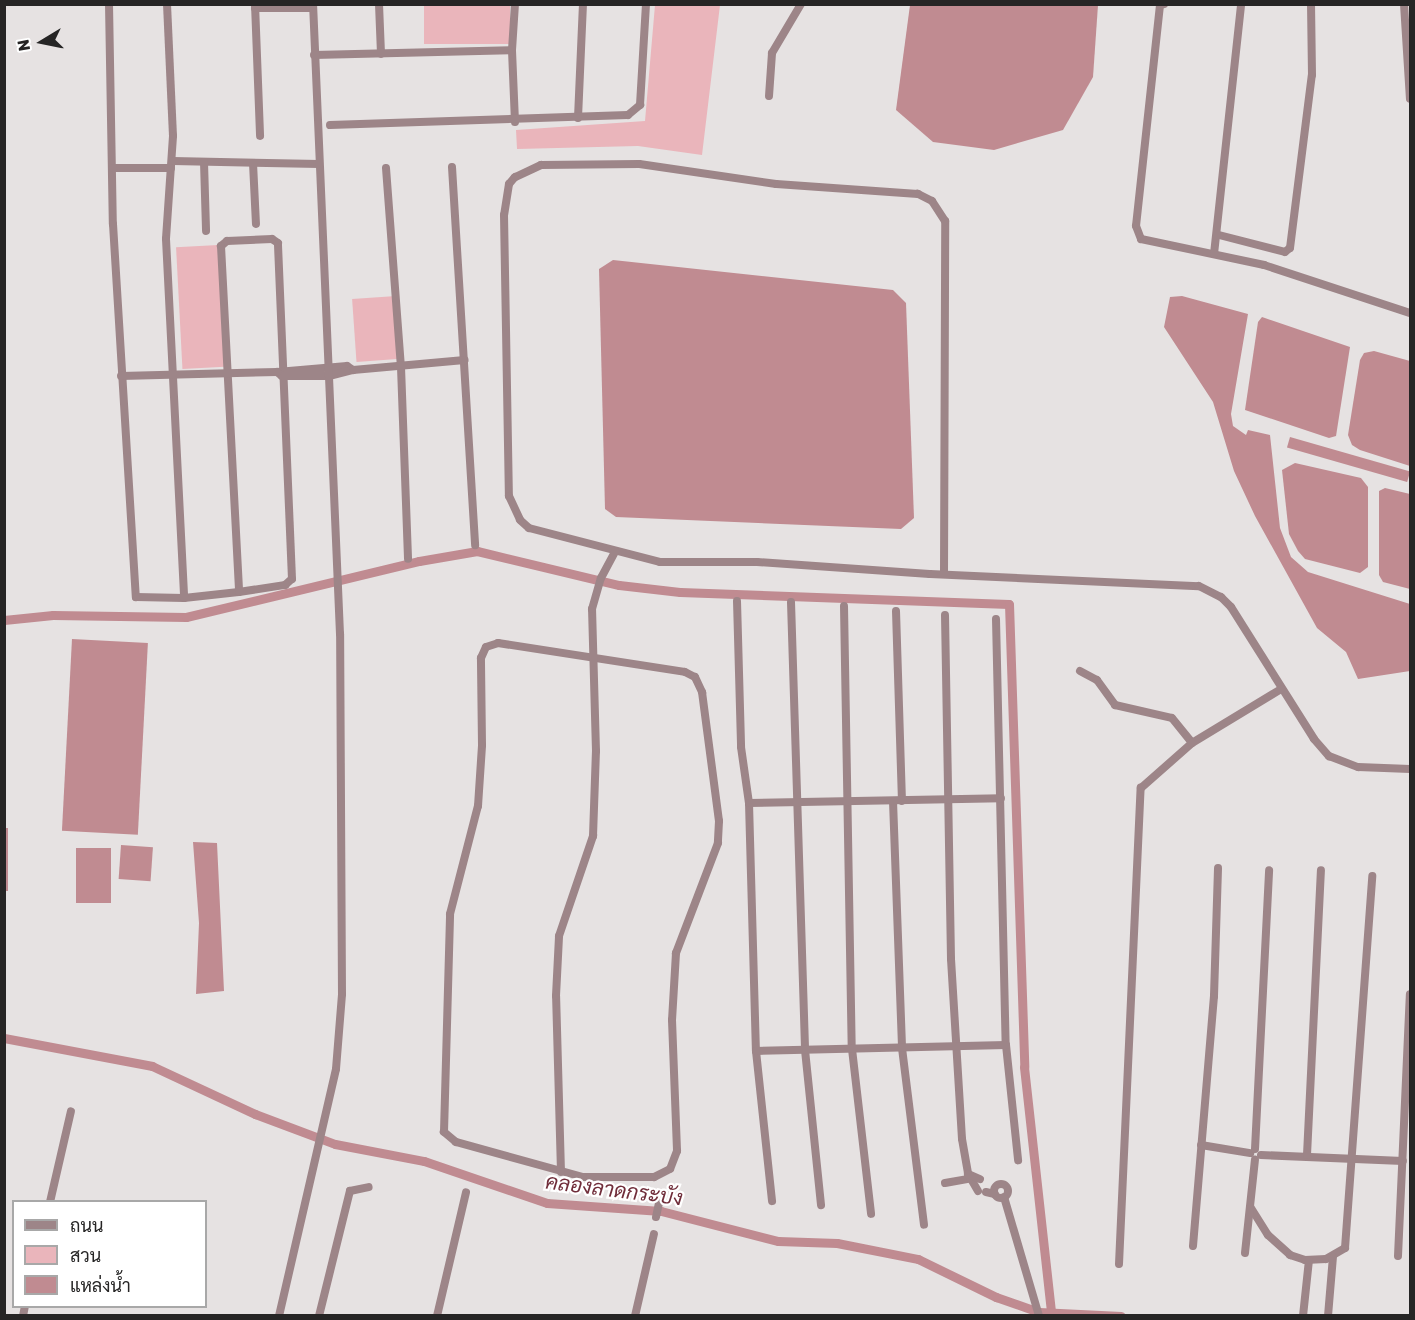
<!DOCTYPE html>
<meta charset="utf-8">
<style>
body{margin:0}
#map{position:relative;width:1415px;height:1320px;overflow:hidden;background:#e6e2e2;font-family:Rubik,Sarabun,sans-serif}
div>[style]{position:absolute}
[style*='--x']{left:calc(var(--x)*1px);top:calc(var(--y)*1px);width:calc(var(--w)*1px);rotate:calc(var(--a)*1deg)}
.green>*{inset:0;background:#eab5bb;transform-origin:0 0}
.water>*{inset:0;background:#c08b91;transform-origin:0 0}
.canal>*{height:9px;margin:-4.5px;padding:0 4.5px;transform-origin:4.5px;border-radius:4.5px;background:#c08b91}
.minor>*{height:8px;margin:-4px;padding:0 4px;transform-origin:4px;border-radius:4px;background:#9d8588}
.minor>.ring{margin:-4px;padding:0;box-sizing:content-box;background:none;border:8px solid #9d8588;border-radius:50%}
span{translate:-50% -50%;white-space:nowrap;text-align:center;line-height:1.15;-webkit-text-stroke:4.5px #fff;paint-order:stroke}
.water-label{font-size:21px;color:#702d3a;font-style:italic}
.frame{position:absolute;inset:0;border:6px solid #262525;pointer-events:none}
.legend{position:absolute;left:12px;top:1200px;width:195px;height:108px;box-sizing:border-box;background:#fff;border:2px solid #a8a8a8;margin:0;padding:8px 10px;list-style:none;font-size:18px;color:#262525}
.legend li{display:flex;align-items:center;gap:12px;height:30px}
.legend b{width:30px;border:2px solid #a8a8a8}
.north{position:absolute;left:12px;top:12px;width:60px;height:60px;-webkit-text-stroke:4px #fff;paint-order:stroke;rotate:260deg;font-size:16px;font-weight:700;line-height:24px;text-align:center;color:#262525}
.north::after{content:'';display:block;margin:auto;width:21px;height:27px;background:#262525;clip-path:polygon(50% 0,100% 100%,50% 72%,0 100%)}
</style>
<div id="map">
<div class="green">
<i style="left:424px;top:5px;width:86px;height:39px"></i>
<i style="clip-path:polygon(655px 5px,720px 5px,702px 155px,638px 146px,517px 149px,516px 130px,645px 121px)"></i>
<i style="left:218px;top:245px;width:122px;height:42px;rotate:87deg"></i>
<i style="left:396px;top:296px;width:63px;height:44px;rotate:86deg"></i>
</div>
<div class="water">
<i style="clip-path:polygon(910px 5px,1098px 5px,1093px 77px,1063px 130px,994px 150px,933px 142px,896px 110px)"></i>
<i style="clip-path:polygon(613px 260px,893px 290px,906px 303px,914px 518px,901px 529px,616px 517px,605px 509px,599px 269px)"></i>
<i style="clip-path:polygon(1182px 296px,1248px 314px,1231px 414px,1233px 426px,1246px 435px,1248px 430px,1270px 435px,1280px 528px,1291px 557px,1308px 572px,1410px 604px,1410px 671px,1358px 679px,1346px 652px,1317px 628px,1255px 516px,1234px 471px,1213px 402px,1164px 327px,1170px 297px)"></i>
<i style="clip-path:polygon(1262px 317px,1350px 347px,1336px 436px,1329px 438px,1245px 410px,1258px 322px)"></i>
<i style="clip-path:polygon(1374px 351px,1410px 361px,1410px 466px,1360px 450px,1352px 445px,1348px 435px,1360px 360px,1364px 353px)"></i>
<i style="left:1290px;top:437px;width:125px;height:11px;rotate:16deg"></i>
<i style="clip-path:polygon(1295px 463px,1361px 478px,1368px 487px,1368px 567px,1360px 573px,1305px 559px,1298px 551px,1289px 534px,1282px 470px)"></i>
<i style="clip-path:polygon(1385px 488px,1410px 494px,1410px 589px,1383px 582px,1379px 575px,1379px 491px)"></i>
<i style="left:72px;top:639px;width:76px;height:192px;rotate:3deg"></i>
<i style="left:4px;top:828px;width:4px;height:63px"></i>
<i style="clip-path:polygon(193px 842px,217px 843px,224px 991px,196px 994px,199px 923px)"></i>
<i style="left:121px;top:845px;width:32px;height:34px;rotate:4deg"></i>
<i style="left:111px;top:848px;width:55px;height:35px;rotate:90deg"></i>
</div>
<div class="canal">
<i style="--x:4;--y:620;--w:49;--a:-5.8"></i>
<i style="--x:53;--y:615;--w:133;--a:0.9"></i>
<i style="--x:186;--y:617;--w:240;--a:-13.5"></i>
<i style="--x:419;--y:561;--w:59;--a:-9.8"></i>
<i style="--x:477;--y:551;--w:146;--a:13.5"></i>
<i style="--x:619;--y:585;--w:61;--a:6.5"></i>
<i style="--x:680;--y:592;--w:329;--a:2.1"></i>
<i style="--x:1009;--y:604;--w:463;--a:88.1"></i>
<i style="--x:1024;--y:1067;--w:247;--a:83.7"></i>
<i style="--x:4;--y:1038;--w:151;--a:10.7"></i>
<i style="--x:152;--y:1066;--w:114;--a:25"></i>
<i style="--x:255;--y:1114;--w:85;--a:20.6"></i>
<i style="--x:335;--y:1144;--w:91;--a:10.8"></i>
<i style="--x:424;--y:1161;--w:130;--a:18.9"></i>
<i style="--x:547;--y:1203;--w:114;--a:4"></i>
<i style="--x:661;--y:1211;--w:121;--a:14.4"></i>
<i style="--x:778;--y:1241;--w:59;--a:1.9"></i>
<i style="--x:837;--y:1243;--w:83;--a:11.2"></i>
<i style="--x:918;--y:1259;--w:87;--a:26"></i>
<i style="--x:996;--y:1297;--w:46;--a:19.2"></i>
<i style="--x:1039;--y:1312;--w:82;--a:2.8"></i>
</div>
<div class="minor">
<i style="--x:109;--y:4;--w:220;--a:89"></i>
<i style="--x:113;--y:224;--w:374;--a:86.5"></i>
<i style="--x:136;--y:597;--w:48;--a:1.2"></i>
<i style="--x:184;--y:598;--w:55;--a:-6.2"></i>
<i style="--x:239;--y:592;--w:47;--a:-8.7"></i>
<i style="--x:285;--y:585;--w:9;--a:-41"></i>
<i style="--x:292;--y:579;--w:336;--a:-92.4"></i>
<i style="--x:278;--y:243;--w:7;--a:-146"></i>
<i style="--x:272;--y:239;--w:45;--a:177.5"></i>
<i style="--x:227;--y:241;--w:8;--a:140"></i>
<i style="--x:221;--y:246;--w:346;--a:87"></i>
<i style="--x:167;--y:4;--w:132;--a:87.4"></i>
<i style="--x:173;--y:136;--w:103;--a:93.9"></i>
<i style="--x:166;--y:239;--w:359;--a:87.1"></i>
<i style="--x:255;--y:4;--w:132;--a:87.8"></i>
<i style="--x:379;--y:4;--w:50;--a:87.7"></i>
<i style="--x:1164;--y:4;--w:4;--a:166"></i>
<i style="--x:1160;--y:5;--w:222;--a:96.2"></i>
<i style="--x:1136;--y:226;--w:14;--a:69"></i>
<i style="--x:1141;--y:239;--w:126;--a:11.9"></i>
<i style="--x:1264;--y:265;--w:154;--a:18.2"></i>
<i style="--x:1404;--y:4;--w:95;--a:86.4"></i>
<i style="--x:255;--y:8;--w:58;--a:0"></i>
<i style="--x:314;--y:55;--w:198;--a:-1.4"></i>
<i style="--x:769;--y:96;--w:43;--a:-86"></i>
<i style="--x:772;--y:53;--w:57;--a:-59.4"></i>
<i style="--x:578;--y:118;--w:114;--a:-87.5"></i>
<i style="--x:515;--y:122;--w:72;--a:-92.4"></i>
<i style="--x:512;--y:50;--w:46;--a:-86.3"></i>
<i style="--x:330;--y:125;--w:298;--a:-1.9"></i>
<i style="--x:628;--y:115;--w:16;--a:-40"></i>
<i style="--x:640;--y:105;--w:101;--a:-86.6"></i>
<i style="--x:173;--y:161;--w:146;--a:1.2"></i>
<i style="--x:204;--y:162;--w:69;--a:88.3"></i>
<i style="--x:253;--y:163;--w:61;--a:87.2"></i>
<i style="--x:452;--y:167;--w:379;--a:86.5"></i>
<i style="--x:113;--y:168;--w:58;--a:0"></i>
<i style="--x:386;--y:168;--w:200;--a:85.7"></i>
<i style="--x:401;--y:367;--w:192;--a:87.9"></i>
<i style="--x:1219;--y:235;--w:68;--a:14.4"></i>
<i style="--x:1285;--y:252;--w:6;--a:-39"></i>
<i style="--x:1290;--y:248;--w:174;--a:-82.8"></i>
<i style="--x:1312;--y:75;--w:71;--a:-90.8"></i>
<i style="--x:1214;--y:254;--w:251;--a:-83.8"></i>
<i style="--x:353;--y:370;--w:7;--a:-146"></i>
<i style="--x:347;--y:366;--w:70;--a:175.1"></i>
<i style="--x:277;--y:372;--w:6;--a:39"></i>
<i style="--x:282;--y:376;--w:47;--a:0"></i>
<i style="--x:329;--y:376;--w:25;--a:-14"></i>
<i style="--x:353;--y:370;--w:112;--a:-5.1"></i>
<i style="--x:121;--y:376;--w:156;--a:-1.5"></i>
<i style="--x:944;--y:574;--w:353;--a:-89.8"></i>
<i style="--x:945;--y:221;--w:24;--a:-123"></i>
<i style="--x:932;--y:201;--w:16;--a:-153"></i>
<i style="--x:918;--y:194;--w:142;--a:-176"></i>
<i style="--x:776;--y:184;--w:138;--a:-171.7"></i>
<i style="--x:639;--y:164;--w:98;--a:179.4"></i>
<i style="--x:541;--y:165;--w:29;--a:155"></i>
<i style="--x:515;--y:177;--w:9;--a:131"></i>
<i style="--x:509;--y:184;--w:31;--a:99"></i>
<i style="--x:504;--y:215;--w:281;--a:89"></i>
<i style="--x:509;--y:496;--w:26;--a:65"></i>
<i style="--x:520;--y:520;--w:12;--a:42"></i>
<i style="--x:529;--y:528;--w:135;--a:14.5"></i>
<i style="--x:660;--y:562;--w:97;--a:0"></i>
<i style="--x:757;--y:562;--w:173;--a:4"></i>
<i style="--x:930;--y:574;--w:269;--a:2.6"></i>
<i style="--x:1199;--y:586;--w:25;--a:27"></i>
<i style="--x:1221;--y:597;--w:14;--a:45"></i>
<i style="--x:1231;--y:607;--w:156;--a:57.8"></i>
<i style="--x:1314;--y:739;--w:23;--a:49"></i>
<i style="--x:1329;--y:756;--w:31;--a:21"></i>
<i style="--x:1358;--y:767;--w:52;--a:2.2"></i>
<i style="--x:737;--y:601;--w:146;--a:88.4"></i>
<i style="--x:741;--y:747;--w:57;--a:81.9"></i>
<i style="--x:749;--y:803;--w:248;--a:88.4"></i>
<i style="--x:756;--y:1051;--w:151;--a:83.9"></i>
<i style="--x:791;--y:602;--w:448;--a:88.2"></i>
<i style="--x:805;--y:1050;--w:156;--a:84.1"></i>
<i style="--x:844;--y:606;--w:443;--a:89"></i>
<i style="--x:852;--y:1049;--w:166;--a:83.4"></i>
<i style="--x:896;--y:611;--w:190;--a:88.2"></i>
<i style="--x:945;--y:615;--w:344;--a:89"></i>
<i style="--x:951;--y:959;--w:180;--a:86.5"></i>
<i style="--x:962;--y:1139;--w:36;--a:80"></i>
<i style="--x:996;--y:619;--w:426;--a:88.7"></i>
<i style="--x:1006;--y:1045;--w:116;--a:84"></i>
<i style="--x:498;--y:643;--w:189;--a:8.8"></i>
<i style="--x:685;--y:672;--w:11;--a:27"></i>
<i style="--x:695;--y:677;--w:17;--a:65"></i>
<i style="--x:702;--y:692;--w:130;--a:82.5"></i>
<i style="--x:719;--y:821;--w:22;--a:93"></i>
<i style="--x:718;--y:843;--w:118;--a:110.9"></i>
<i style="--x:676;--y:953;--w:67;--a:93.4"></i>
<i style="--x:672;--y:1020;--w:131;--a:87.8"></i>
<i style="--x:677;--y:1151;--w:19;--a:111"></i>
<i style="--x:670;--y:1169;--w:18;--a:153"></i>
<i style="--x:654;--y:1177;--w:71;--a:180"></i>
<i style="--x:583;--y:1177;--w:132;--a:-164.6"></i>
<i style="--x:456;--y:1142;--w:16;--a:-140"></i>
<i style="--x:444;--y:1132;--w:218;--a:-88.4"></i>
<i style="--x:450;--y:914;--w:112;--a:-75.5"></i>
<i style="--x:478;--y:806;--w:61;--a:-86.2"></i>
<i style="--x:482;--y:745;--w:87;--a:-90.7"></i>
<i style="--x:481;--y:658;--w:12;--a:-66"></i>
<i style="--x:486;--y:647;--w:13;--a:-18"></i>
<i style="--x:1080;--y:671;--w:19;--a:28"></i>
<i style="--x:1097;--y:680;--w:31;--a:54"></i>
<i style="--x:1115;--y:705;--w:58;--a:12.8"></i>
<i style="--x:1172;--y:718;--w:32;--a:51"></i>
<i style="--x:893;--y:801;--w:247;--a:87.9"></i>
<i style="--x:902;--y:1048;--w:178;--a:82.9"></i>
<i style="--x:749;--y:803;--w:252;--a:-1.1"></i>
<i style="--x:756;--y:1051;--w:250;--a:-1.4"></i>
<i style="--x:1201;--y:1145;--w:50;--a:9.3"></i>
<i style="--x:1255;--y:1149;--w:279;--a:-87.1"></i>
<i style="--x:1261;--y:1155;--w:142;--a:2.4"></i>
<i style="--x:1307;--y:1155;--w:285;--a:-87.2"></i>
<i style="--x:561;--y:1172;--w:176;--a:-91.6"></i>
<i style="--x:556;--y:996;--w:60;--a:-87.1"></i>
<i style="--x:559;--y:936;--w:106;--a:-71.2"></i>
<i style="--x:593;--y:836;--w:85;--a:-88"></i>
<i style="--x:596;--y:751;--w:142;--a:-91.6"></i>
<i style="--x:592;--y:609;--w:32;--a:-74"></i>
<i style="--x:601;--y:578;--w:30;--a:-62"></i>
<i style="--x:945;--y:1183;--w:28;--a:-10"></i>
<i class="ring" style="left:994px;top:1184px;width:6px;height:6px"></i>
<i style="--x:978;--y:1191;--w:20;--a:-120"></i>
<i style="--x:968;--y:1174;--w:13;--a:23"></i>
<i style="--x:986;--y:1192;--w:9;--a:13"></i>
<i style="--x:1004;--y:1197;--w:124;--a:73.6"></i>
<i style="--x:50;--y:1202;--w:93;--a:-77"></i>
<i style="--x:1251;--y:1208;--w:32;--a:58"></i>
<i style="--x:1268;--y:1235;--w:30;--a:42"></i>
<i style="--x:1290;--y:1255;--w:16;--a:18"></i>
<i style="--x:1305;--y:1260;--w:21;--a:-3"></i>
<i style="--x:1326;--y:1259;--w:22;--a:-30"></i>
<i style="--x:1345;--y:1248;--w:373;--a:-85.8"></i>
<i style="--x:656;--y:1217;--w:25;--a:-78"></i>
<i style="--x:1193;--y:1246;--w:251;--a:-85.2"></i>
<i style="--x:1214;--y:996;--w:128;--a:-88.2"></i>
<i style="--x:1245;--y:1253;--w:94;--a:-83.9"></i>
<i style="--x:1398;--y:1256;--w:262;--a:-87.4"></i>
<i style="--x:1119;--y:1264;--w:477;--a:-87.4"></i>
<i style="--x:1141;--y:788;--w:68;--a:-41.4"></i>
<i style="--x:1192;--y:743;--w:104;--a:-31.2"></i>
<i style="--x:23;--y:1316;--w:10;--a:-79"></i>
<i style="--x:279;--y:1316;--w:253;--a:-77"></i>
<i style="--x:336;--y:1069;--w:75;--a:-85.4"></i>
<i style="--x:342;--y:994;--w:360;--a:-90.3"></i>
<i style="--x:340;--y:634;--w:631;--a:-92.45"></i>
<i style="--x:319;--y:1316;--w:129;--a:-76.1"></i>
<i style="--x:350;--y:1191;--w:19;--a:-12"></i>
<i style="--x:437;--y:1316;--w:127;--a:-76.8"></i>
<i style="--x:635;--y:1316;--w:84;--a:-77"></i>
<i style="--x:1303;--y:1316;--w:56;--a:-83.9"></i>
<i style="--x:1328;--y:1316;--w:59;--a:-85.2"></i>
</div>
<div class="water-label">
<span style="left:614px;top:1190px;rotate:7deg">คลองลาดกระบัง</span>
</div>
<div class="frame"></div>
<ul class="legend">
<li><b style="height:8px;background:#9d8588"></b>ถนน</li>
<li><b style="height:16px;background:#eab5bb"></b>สวน</li>
<li><b style="height:16px;background:#c08b91"></b>แหล่งน้ำ</li>
</ul>
<div class="north">N</div>
</div>
